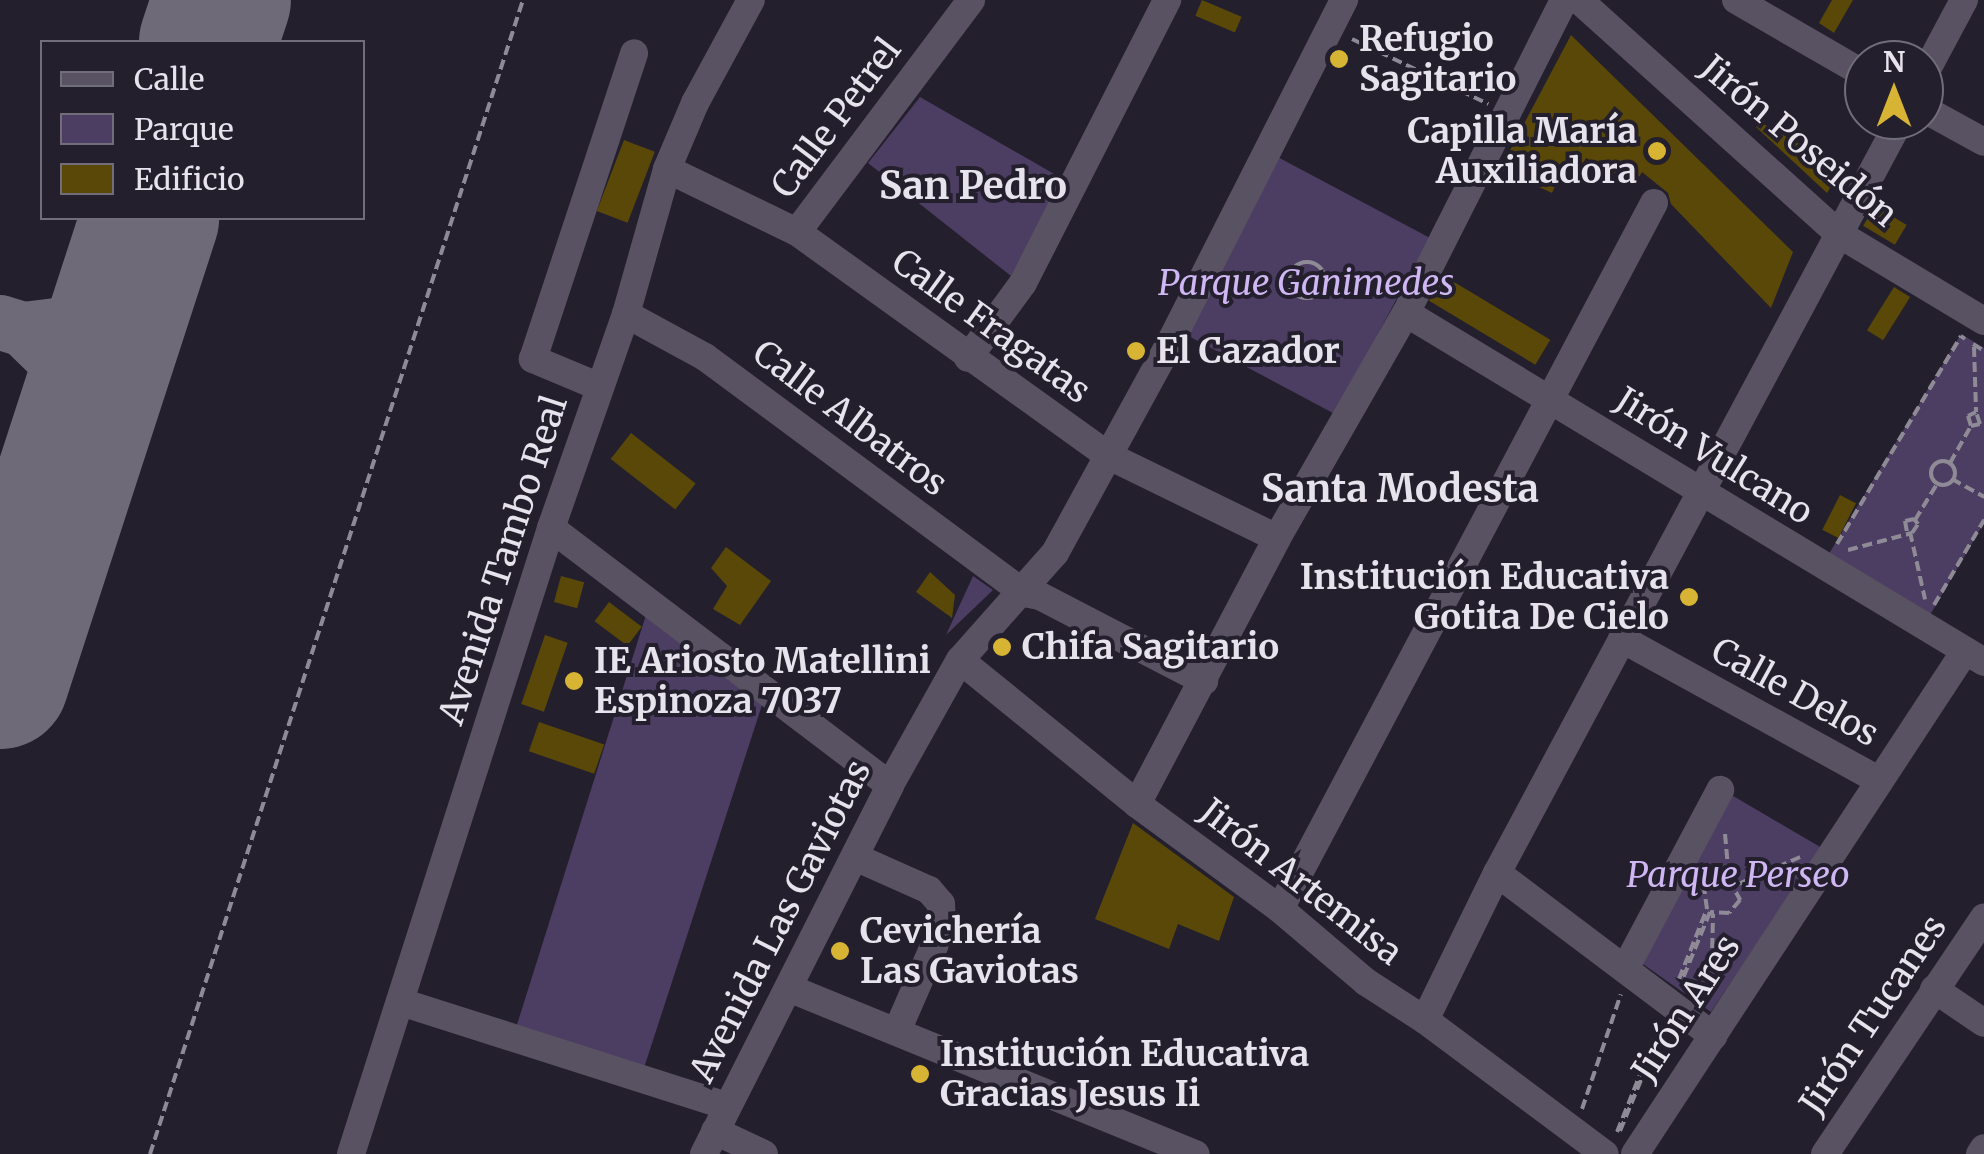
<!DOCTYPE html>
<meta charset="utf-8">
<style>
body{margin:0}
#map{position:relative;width:1984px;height:1154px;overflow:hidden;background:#241f2d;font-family:Merriweather,serif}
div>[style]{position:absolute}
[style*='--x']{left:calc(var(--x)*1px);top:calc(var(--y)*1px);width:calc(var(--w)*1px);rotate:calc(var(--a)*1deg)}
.green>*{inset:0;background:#4c3d62;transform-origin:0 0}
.taxiway>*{height:55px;margin:-27.5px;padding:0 27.5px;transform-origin:27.5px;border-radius:27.5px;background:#6f6a77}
.runway>*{height:138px;margin:-69px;padding:0 69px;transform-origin:69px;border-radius:69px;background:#6f6a77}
.building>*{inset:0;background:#594807;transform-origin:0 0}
.path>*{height:4px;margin-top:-2px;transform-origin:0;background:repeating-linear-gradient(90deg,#8f8b96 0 10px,transparent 0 15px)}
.path>.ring{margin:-2px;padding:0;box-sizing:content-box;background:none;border:4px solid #8f8b96;border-radius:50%}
.minor>*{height:28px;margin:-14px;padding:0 14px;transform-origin:14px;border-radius:14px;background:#585262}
.dots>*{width:28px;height:28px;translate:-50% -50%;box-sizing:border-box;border:5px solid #241f2d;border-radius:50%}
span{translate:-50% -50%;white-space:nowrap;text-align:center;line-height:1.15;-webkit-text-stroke:8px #241f2d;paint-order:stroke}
.poi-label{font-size:35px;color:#e7e3ed;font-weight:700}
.left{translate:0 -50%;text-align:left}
.right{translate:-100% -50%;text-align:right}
.street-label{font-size:35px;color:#e7e3ed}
.park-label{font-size:35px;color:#cfb7f4;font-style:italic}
.neighbourhood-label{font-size:38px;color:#e7e3ed;font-weight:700}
.legend{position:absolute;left:40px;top:40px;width:325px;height:180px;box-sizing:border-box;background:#241f2d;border:2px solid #726d7a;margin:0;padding:12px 18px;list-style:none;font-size:30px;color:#e7e3ed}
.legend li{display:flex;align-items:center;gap:20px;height:50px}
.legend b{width:50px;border:2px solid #726d7a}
.north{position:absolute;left:1844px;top:40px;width:100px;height:100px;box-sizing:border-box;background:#241f2d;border:2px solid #726d7a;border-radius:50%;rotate:0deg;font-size:28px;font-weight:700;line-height:40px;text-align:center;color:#e7e3ed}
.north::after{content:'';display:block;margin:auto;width:35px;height:45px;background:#d8b434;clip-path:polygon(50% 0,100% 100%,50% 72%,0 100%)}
</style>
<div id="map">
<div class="green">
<i style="clip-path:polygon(920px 97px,1063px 179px,1011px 276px,868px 163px)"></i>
<i style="left:1272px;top:154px;width:178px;height:200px;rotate:28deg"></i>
<i style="clip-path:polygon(1961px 334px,1984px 348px,1984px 523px,1930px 615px,1827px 557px)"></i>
<i style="clip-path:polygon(973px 576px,993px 590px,946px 635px)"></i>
<i style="clip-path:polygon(646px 615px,762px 705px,643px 1071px,515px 1031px)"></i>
<i style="clip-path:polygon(1723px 790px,1822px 848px,1711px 1012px,1630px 955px)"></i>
</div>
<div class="taxiway">
<i style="--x:0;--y:322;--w:24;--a:17"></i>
<i style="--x:23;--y:329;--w:49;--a:-7"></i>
<i style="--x:72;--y:323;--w:40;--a:-23.4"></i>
<i style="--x:109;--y:307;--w:21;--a:-41"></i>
<i style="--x:23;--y:329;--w:60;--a:44.3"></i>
<i style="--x:66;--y:371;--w:37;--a:76"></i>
<i style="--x:75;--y:407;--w:36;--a:87"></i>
</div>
<div class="runway">
<i style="--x:208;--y:42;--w:44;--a:-71.6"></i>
<i style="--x:0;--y:680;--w:486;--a:-72"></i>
</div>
<div class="building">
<i style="left:1202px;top:0;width:43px;height:17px;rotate:23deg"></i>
<i style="clip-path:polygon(1832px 0,1853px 0,1834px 33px,1819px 23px)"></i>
<i style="clip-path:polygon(1571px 35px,1793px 252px,1771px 308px,1671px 204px,1668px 193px,1642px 172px,1635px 184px,1586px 158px,1582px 165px,1567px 159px,1552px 193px,1500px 169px)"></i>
<i style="clip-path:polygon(1760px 122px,1842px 168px,1827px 193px,1756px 127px)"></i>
<i style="left:624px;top:140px;width:33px;height:76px;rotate:21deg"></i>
<i style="left:1875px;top:206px;width:37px;height:23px;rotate:31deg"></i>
<i style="left:1444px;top:276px;width:124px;height:29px;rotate:31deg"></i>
<i style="left:1894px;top:287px;width:19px;height:51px;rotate:32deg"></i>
<i style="left:631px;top:433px;width:82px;height:33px;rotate:38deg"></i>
<i style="left:1840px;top:495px;width:18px;height:39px;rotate:27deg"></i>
<i style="clip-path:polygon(726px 547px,771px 581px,740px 625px,713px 609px,727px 586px,711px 568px)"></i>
<i style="clip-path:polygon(930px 572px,955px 595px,952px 618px,916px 592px)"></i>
<i style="left:561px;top:576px;width:24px;height:27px;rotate:15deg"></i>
<i style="left:609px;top:602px;width:41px;height:24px;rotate:37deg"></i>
<i style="left:545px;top:635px;width:24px;height:73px;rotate:19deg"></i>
<i style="left:539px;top:722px;width:69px;height:31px;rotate:19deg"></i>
<i style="clip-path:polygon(1133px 823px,1234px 897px,1219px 941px,1178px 924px,1169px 949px,1095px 919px)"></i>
</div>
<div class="path">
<i style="--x:1352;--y:39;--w:151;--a:25.5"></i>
<i class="ring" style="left:1289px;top:262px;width:32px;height:32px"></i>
<i style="--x:1973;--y:344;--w:13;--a:32"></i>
<i style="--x:1974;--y:347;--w:65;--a:88.2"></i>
<i class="ring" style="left:1931px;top:461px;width:20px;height:20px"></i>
<i style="--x:1950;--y:463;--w:43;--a:-60.4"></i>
<i style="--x:1971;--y:426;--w:9;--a:-13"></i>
<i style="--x:1980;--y:424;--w:13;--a:-108"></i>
<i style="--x:1976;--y:412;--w:9;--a:153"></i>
<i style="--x:1968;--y:416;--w:10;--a:73"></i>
<i style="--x:1952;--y:479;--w:37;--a:29"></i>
<i style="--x:1915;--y:520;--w:42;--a:-58.6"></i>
<i style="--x:1910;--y:532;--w:69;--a:77.4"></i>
<i style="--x:1837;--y:544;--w:242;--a:-59.2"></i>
<i style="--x:1961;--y:336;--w:5;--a:37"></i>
<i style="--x:1848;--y:550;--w:66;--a:-14.9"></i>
<i style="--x:1912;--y:533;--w:11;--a:-56"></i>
<i style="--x:1918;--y:524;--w:6;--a:-129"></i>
<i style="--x:1914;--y:519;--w:9;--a:167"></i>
<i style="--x:1905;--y:521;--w:11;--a:80"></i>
<i style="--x:1934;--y:605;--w:99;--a:-59.5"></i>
<i style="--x:1725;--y:834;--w:45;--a:84.9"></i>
<i style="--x:1736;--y:885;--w:70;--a:-23.6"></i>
<i style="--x:1679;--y:979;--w:75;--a:-68.2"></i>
<i style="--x:1707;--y:909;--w:21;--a:-98"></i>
<i style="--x:1704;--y:888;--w:14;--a:-39"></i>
<i style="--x:1715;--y:879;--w:14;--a:0"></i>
<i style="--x:1729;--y:879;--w:24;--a:62"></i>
<i style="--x:1740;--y:900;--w:17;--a:130"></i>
<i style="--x:1729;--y:913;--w:19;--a:-177"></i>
<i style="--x:1710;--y:912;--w:77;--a:112.2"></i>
<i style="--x:1711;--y:993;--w:79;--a:-88.5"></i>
<i style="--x:1582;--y:1109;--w:121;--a:-71.3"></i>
<i style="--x:1620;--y:1131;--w:110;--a:-67.6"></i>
<i style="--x:1617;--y:1132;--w:115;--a:-68.1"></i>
<i style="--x:150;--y:1154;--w:1213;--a:-72.09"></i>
</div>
<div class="minor">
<i style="--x:1579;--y:0;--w:350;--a:42"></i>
<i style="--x:1839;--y:234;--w:169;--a:31"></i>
<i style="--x:1736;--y:0;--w:148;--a:30"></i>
<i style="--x:1924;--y:75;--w:85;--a:-61.9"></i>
<i style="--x:1924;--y:109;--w:68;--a:28.8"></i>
<i style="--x:667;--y:169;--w:144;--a:25.9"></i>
<i style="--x:797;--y:232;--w:382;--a:35.7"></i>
<i style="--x:1107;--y:455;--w:189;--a:26"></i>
<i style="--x:797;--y:232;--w:290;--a:-53.1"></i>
<i style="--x:1406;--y:313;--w:675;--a:31.12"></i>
<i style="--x:626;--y:314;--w:90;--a:28.6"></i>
<i style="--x:705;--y:357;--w:397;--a:36.5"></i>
<i style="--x:1024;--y:593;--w:16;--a:11"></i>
<i style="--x:1040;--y:596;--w:185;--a:27.4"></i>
<i style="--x:968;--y:358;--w:93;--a:-53.7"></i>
<i style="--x:1023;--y:283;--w:318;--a:-63"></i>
<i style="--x:600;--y:387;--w:73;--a:-157.3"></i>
<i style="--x:533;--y:359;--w:322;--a:-71.7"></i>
<i style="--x:551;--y:528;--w:425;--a:37.2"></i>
<i style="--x:1622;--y:639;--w:294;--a:28.8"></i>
<i style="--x:960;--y:660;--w:228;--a:39.1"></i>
<i style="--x:1137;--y:804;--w:177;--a:36.3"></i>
<i style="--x:1280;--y:909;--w:113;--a:40.3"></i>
<i style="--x:1366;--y:982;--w:70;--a:32.8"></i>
<i style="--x:1425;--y:1020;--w:224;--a:36.7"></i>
<i style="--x:1137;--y:804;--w:301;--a:-62.2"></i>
<i style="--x:1277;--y:538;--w:259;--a:-60.2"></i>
<i style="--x:1406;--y:313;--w:351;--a:-63.2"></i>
<i style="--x:855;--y:857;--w:81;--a:24"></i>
<i style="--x:929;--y:890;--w:18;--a:49"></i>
<i style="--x:941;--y:904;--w:18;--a:87"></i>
<i style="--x:942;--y:922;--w:25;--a:108"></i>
<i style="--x:934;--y:946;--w:93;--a:113.5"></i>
<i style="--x:1497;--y:873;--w:271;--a:37"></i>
<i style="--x:1280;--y:909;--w:799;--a:-62.09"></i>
<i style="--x:1625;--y:969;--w:203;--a:-62"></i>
<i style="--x:791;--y:989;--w:437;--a:22.2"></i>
<i style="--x:1934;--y:989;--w:60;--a:34.2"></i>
<i style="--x:401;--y:1002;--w:342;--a:17.7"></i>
<i style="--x:1425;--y:1020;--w:164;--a:-63.9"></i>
<i style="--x:1497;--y:873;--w:854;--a:-61.84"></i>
<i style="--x:715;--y:1131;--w:54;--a:25.1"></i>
<i style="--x:351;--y:1154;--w:657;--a:-72.28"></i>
<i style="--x:551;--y:528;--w:227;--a:-70.7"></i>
<i style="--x:626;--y:314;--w:151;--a:-74.2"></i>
<i style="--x:667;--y:169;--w:72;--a:-67"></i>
<i style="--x:695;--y:103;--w:117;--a:-61.5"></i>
<i style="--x:704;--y:1154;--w:413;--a:-63.2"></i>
<i style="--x:890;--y:785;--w:143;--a:-60.8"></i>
<i style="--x:960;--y:660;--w:143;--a:-48.4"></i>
<i style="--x:1055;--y:553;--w:239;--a:-61.3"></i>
<i style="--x:1170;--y:343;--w:385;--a:-63.1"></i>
<i style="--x:1635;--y:1154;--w:602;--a:-56.73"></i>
<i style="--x:1825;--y:1154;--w:285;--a:-56.1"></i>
<i style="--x:1980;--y:1154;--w:7;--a:-56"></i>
</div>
<div class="dots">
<i style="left:1339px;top:59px;background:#d8b434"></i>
<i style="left:1657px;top:151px;background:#d8b434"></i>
<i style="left:1136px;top:351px;background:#d8b434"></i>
<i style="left:1689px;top:597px;background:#d8b434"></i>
<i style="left:1002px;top:647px;background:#d8b434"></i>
<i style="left:574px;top:681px;background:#d8b434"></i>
<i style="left:840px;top:951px;background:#d8b434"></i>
<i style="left:920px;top:1074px;background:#d8b434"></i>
</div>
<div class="poi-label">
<span class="left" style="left:1359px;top:59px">Refugio<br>Sagitario</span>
<span class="right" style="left:1637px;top:151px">Capilla María<br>Auxiliadora</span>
<span class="left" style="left:1156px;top:351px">El Cazador</span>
<span class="right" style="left:1669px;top:597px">Institución Educativa<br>Gotita De Cielo</span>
<span class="left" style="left:1022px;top:647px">Chifa Sagitario</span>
<span class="left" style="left:594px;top:681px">IE Ariosto Matellini<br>Espinoza 7037</span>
<span class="left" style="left:860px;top:951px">Cevichería<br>Las Gaviotas</span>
<span class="left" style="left:940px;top:1074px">Institución Educativa<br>Gracias Jesus Ii</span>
</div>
<div class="street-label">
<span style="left:836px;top:118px;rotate:-53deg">Calle Petrel</span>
<span style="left:1799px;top:141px;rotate:40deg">Jirón Poseidón</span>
<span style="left:991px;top:326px;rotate:36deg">Calle Fragatas</span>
<span style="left:850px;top:418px;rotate:37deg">Calle Albatros</span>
<span style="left:1714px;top:456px;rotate:32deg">Jirón Vulcano</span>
<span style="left:503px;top:560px;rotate:-72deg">Avenida Tambo Real</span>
<span style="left:1795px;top:692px;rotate:29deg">Calle Delos</span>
<span style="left:1301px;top:882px;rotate:38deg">Jirón Artemisa</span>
<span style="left:780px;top:921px;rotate:-63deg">Avenida Las Gaviotas</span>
<span style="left:1686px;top:1008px;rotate:-57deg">Jirón Ares</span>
<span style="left:1873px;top:1015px;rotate:-56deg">Jirón Tucanes</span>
</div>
<div class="park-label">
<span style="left:1306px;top:283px">Parque Ganimedes</span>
<span style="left:1738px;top:875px">Parque Perseo</span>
</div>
<div class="neighbourhood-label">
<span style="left:973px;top:186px">San Pedro</span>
<span style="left:1400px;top:489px">Santa Modesta</span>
</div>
<ul class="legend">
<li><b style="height:12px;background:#585262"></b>Calle</li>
<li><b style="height:28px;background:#4c3d62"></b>Parque</li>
<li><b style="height:28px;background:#594807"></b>Edificio</li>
</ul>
<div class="north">N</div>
</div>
